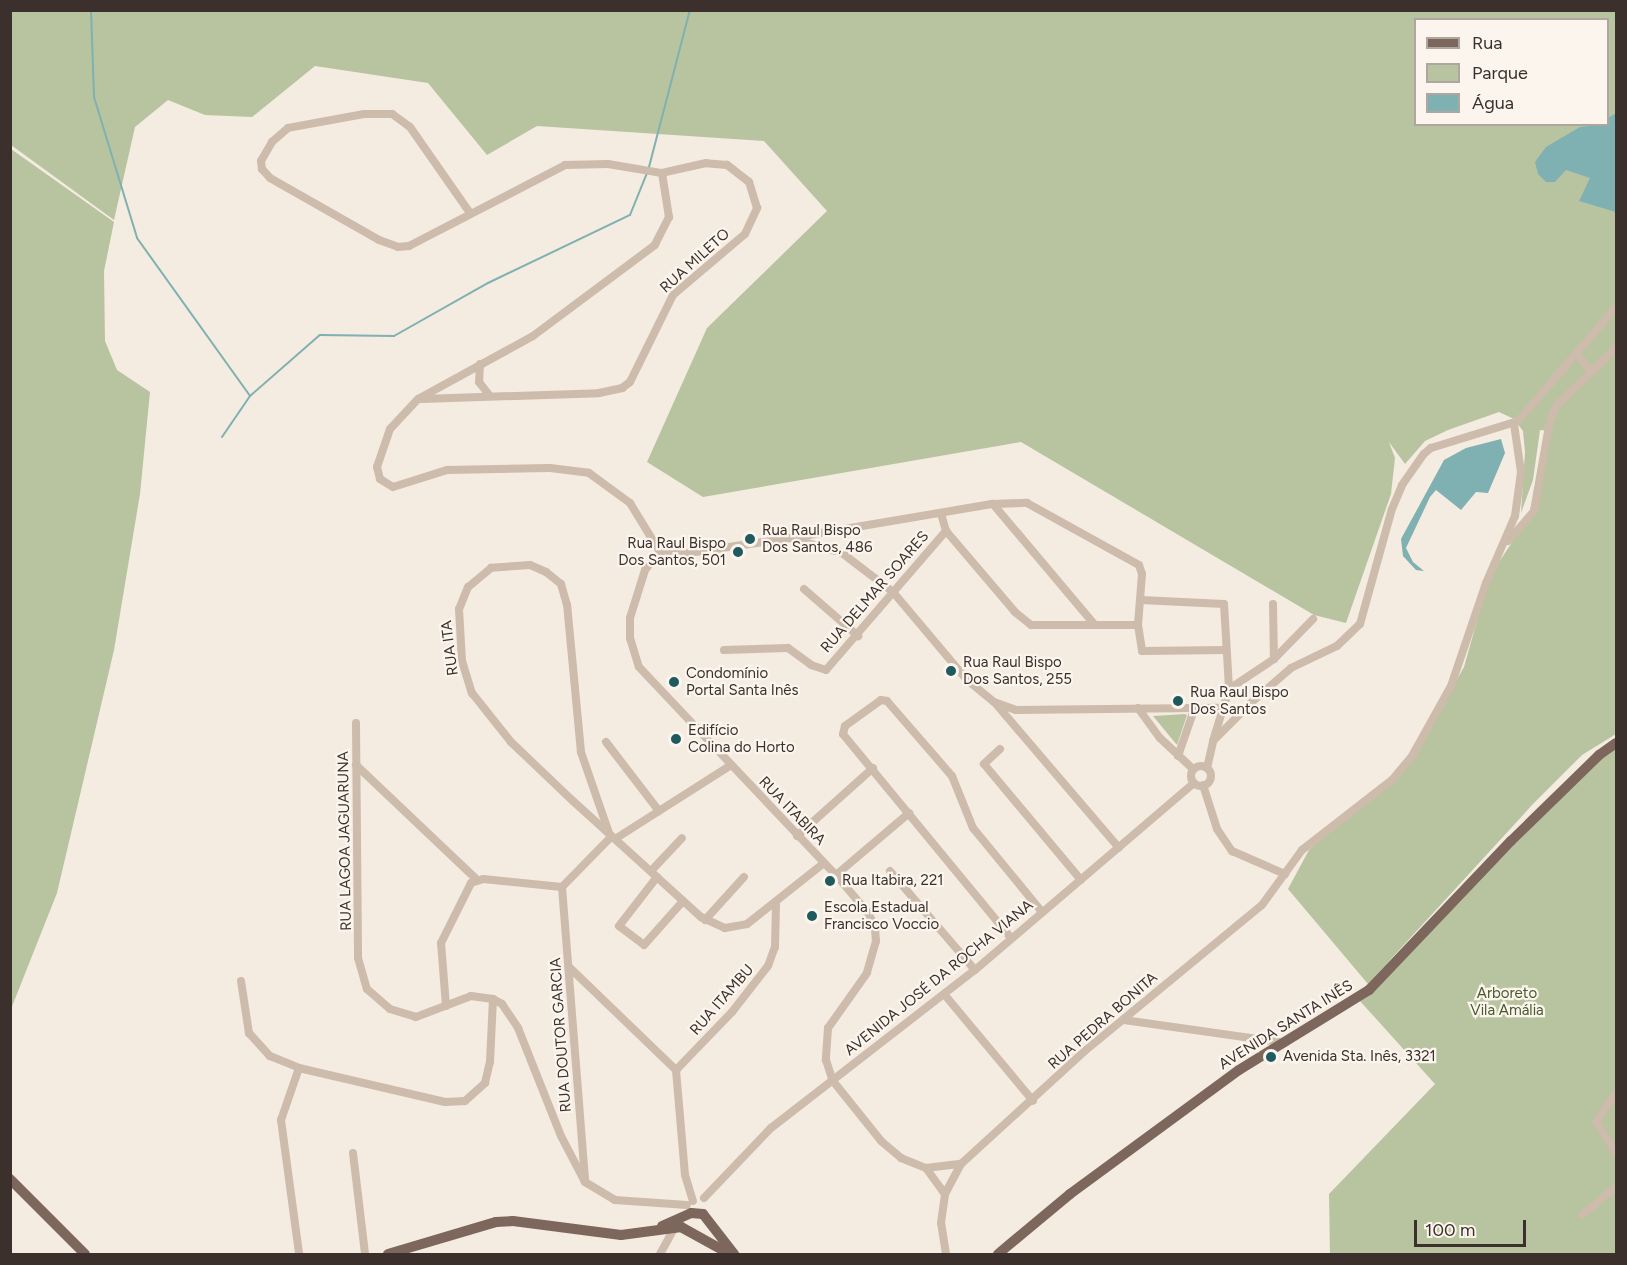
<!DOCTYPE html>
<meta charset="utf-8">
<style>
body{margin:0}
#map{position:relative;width:1627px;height:1265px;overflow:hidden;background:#f4ebe1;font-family:Figtree,sans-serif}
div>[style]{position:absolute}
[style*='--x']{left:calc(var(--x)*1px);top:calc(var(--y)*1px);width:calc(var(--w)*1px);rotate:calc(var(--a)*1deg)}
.green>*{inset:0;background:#b8c4a0}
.water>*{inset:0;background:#7fb0b2}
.stream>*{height:2px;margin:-1px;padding:0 1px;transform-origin:1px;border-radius:1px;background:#7fb0b2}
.minor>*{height:8px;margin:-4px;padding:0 4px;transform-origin:4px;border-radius:4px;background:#cdbbac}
.minor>.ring{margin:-4px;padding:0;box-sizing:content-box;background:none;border:8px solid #cdbbac;border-radius:50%}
.major>*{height:10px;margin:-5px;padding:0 5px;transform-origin:5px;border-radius:5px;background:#7d675c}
.dots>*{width:16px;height:16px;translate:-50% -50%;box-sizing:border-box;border:3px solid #fbf5ee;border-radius:50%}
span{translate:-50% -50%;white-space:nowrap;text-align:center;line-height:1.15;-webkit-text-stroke:4.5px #fbf5ee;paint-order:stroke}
.street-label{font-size:15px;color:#3b302b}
.poi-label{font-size:15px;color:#3b302b}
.left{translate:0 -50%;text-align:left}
.right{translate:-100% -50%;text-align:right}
.park-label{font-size:15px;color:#4a5a2e}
.frame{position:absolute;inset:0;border:12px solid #3b302b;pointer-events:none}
.legend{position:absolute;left:1414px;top:18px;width:195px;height:108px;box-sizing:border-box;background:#fbf5ee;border:2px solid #aea6a0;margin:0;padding:8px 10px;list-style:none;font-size:18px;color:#3b302b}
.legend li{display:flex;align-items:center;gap:12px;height:30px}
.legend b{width:30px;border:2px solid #aea6a0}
.scale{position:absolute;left:1414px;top:1220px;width:112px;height:27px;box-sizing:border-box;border:3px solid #3b302b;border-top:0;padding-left:8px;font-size:18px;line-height:21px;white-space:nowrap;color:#3b302b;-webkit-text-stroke:4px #fbf5ee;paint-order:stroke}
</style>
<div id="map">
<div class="green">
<i style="clip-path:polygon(evenodd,11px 11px,1616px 11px,1616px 734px,1582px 755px,1533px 804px,1368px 984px,1288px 889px,1309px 850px,1414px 757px,1464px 667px,1486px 589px,1499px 562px,1528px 518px,1550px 431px,1540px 430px,1533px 480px,1521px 513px,1525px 452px,1523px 431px,1514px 419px,1499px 412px,1448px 430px,1425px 441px,1405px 464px,1389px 442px,1395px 458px,1391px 494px,1346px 623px,1314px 615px,1021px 442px,703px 497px,647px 462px,707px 328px,827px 211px,764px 141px,537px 126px,487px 155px,428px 83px,315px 66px,252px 117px,205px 115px,168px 100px,135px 127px,114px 220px,11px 145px,11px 11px,1416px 20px,1608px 20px,1608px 124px,1416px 124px,1416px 20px)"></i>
<i style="clip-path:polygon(11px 149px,114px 222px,104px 271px,105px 341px,117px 370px,150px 392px,140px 494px,114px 650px,57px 893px,11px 1009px)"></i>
<i style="clip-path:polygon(1187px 715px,1177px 745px,1153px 716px,1185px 714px)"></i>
<i style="clip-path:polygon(1616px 749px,1616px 1254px,1330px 1254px,1329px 1194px,1435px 1084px,1360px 1001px,1606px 752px)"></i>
</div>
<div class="water">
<i style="clip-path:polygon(1616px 113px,1616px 212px,1579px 201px,1590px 178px,1566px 170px,1555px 182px,1546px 182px,1538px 174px,1535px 162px,1546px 147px,1580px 127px,1608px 124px,1608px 118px)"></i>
<i style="clip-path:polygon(1501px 439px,1505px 453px,1488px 493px,1476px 492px,1461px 510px,1436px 490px,1430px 497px,1406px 548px,1413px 562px,1424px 571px,1416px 570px,1403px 556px,1401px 539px,1444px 460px,1466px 448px)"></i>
</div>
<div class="stream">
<i style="--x:91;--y:10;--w:87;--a:88"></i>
<i style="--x:94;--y:97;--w:147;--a:73"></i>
<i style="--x:137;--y:238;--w:194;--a:54.4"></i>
<i style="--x:649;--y:167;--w:162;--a:-75.4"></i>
<i style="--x:222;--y:437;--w:50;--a:-55.7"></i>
<i style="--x:250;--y:396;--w:93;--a:-41.1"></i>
<i style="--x:320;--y:335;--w:74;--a:0.8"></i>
<i style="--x:394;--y:336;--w:108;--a:-29.4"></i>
<i style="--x:488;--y:283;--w:157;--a:-25.6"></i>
<i style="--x:630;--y:215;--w:45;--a:-68"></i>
</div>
<div class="minor">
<i style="--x:470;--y:213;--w:105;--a:-124.9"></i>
<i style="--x:410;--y:127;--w:22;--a:-144"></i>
<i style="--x:392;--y:114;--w:28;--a:180"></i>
<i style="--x:364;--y:114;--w:77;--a:169.6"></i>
<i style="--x:288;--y:128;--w:21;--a:139"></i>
<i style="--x:272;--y:142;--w:22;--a:120"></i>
<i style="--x:261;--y:161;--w:8;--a:83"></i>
<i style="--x:262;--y:169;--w:12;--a:48"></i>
<i style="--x:270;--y:178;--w:125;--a:29.6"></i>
<i style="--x:379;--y:240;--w:20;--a:20"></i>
<i style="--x:398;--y:247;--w:11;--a:-5"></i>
<i style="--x:409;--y:246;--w:176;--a:-27.4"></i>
<i style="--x:565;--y:165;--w:43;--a:-1.3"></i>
<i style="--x:608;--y:164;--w:55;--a:9.5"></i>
<i style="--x:662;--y:173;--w:45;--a:81"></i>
<i style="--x:669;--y:217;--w:31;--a:117"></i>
<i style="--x:655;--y:245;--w:152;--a:143.3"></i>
<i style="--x:533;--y:336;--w:131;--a:151.3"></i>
<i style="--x:418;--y:399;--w:41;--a:133"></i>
<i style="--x:390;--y:429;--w:40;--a:108.9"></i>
<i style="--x:377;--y:467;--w:12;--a:76"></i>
<i style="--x:380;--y:479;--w:15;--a:32"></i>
<i style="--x:393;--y:487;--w:57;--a:-17.5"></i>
<i style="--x:447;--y:470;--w:103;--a:-1.1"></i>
<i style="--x:550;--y:468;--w:39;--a:7"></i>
<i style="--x:589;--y:473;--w:51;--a:36.2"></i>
<i style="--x:630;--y:503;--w:57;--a:58.5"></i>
<i style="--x:1577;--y:354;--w:21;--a:51"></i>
<i style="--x:480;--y:364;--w:18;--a:93"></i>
<i style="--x:479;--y:382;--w:16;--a:52"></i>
<i style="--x:422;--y:399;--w:177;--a:-1.9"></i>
<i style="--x:599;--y:393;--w:24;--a:-12"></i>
<i style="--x:622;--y:388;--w:10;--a:-37"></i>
<i style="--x:630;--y:382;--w:97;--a:-63.7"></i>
<i style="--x:673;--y:295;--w:94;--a:-40.3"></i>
<i style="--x:745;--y:234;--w:29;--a:-65"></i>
<i style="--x:757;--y:208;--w:27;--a:-107"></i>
<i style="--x:749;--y:182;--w:28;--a:-142"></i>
<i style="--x:727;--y:165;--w:21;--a:-175"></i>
<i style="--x:706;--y:163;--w:45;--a:167.2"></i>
<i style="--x:993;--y:504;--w:158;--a:49.9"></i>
<i style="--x:791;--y:538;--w:205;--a:-9.6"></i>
<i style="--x:993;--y:504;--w:34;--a:-2"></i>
<i style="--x:1027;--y:503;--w:128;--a:29"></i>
<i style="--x:1139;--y:565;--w:9;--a:72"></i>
<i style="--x:1142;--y:574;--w:51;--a:94.5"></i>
<i style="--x:1138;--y:625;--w:107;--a:180"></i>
<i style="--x:1031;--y:625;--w:21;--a:-141"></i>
<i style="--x:1015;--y:612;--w:106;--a:-130.4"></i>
<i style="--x:946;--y:531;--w:19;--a:-106"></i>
<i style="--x:1508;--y:541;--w:40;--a:-49"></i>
<i style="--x:1534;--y:511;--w:92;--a:-80"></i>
<i style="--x:1550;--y:420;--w:17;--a:-65"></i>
<i style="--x:1557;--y:405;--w:82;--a:-44"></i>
<i style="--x:660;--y:552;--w:23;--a:130"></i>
<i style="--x:645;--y:570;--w:50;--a:107.4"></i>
<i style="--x:630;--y:618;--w:20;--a:90"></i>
<i style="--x:630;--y:638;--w:30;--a:73"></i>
<i style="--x:639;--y:667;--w:286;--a:46.6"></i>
<i style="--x:836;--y:875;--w:51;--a:49.8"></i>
<i style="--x:869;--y:914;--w:15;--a:67"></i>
<i style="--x:875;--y:928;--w:13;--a:86"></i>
<i style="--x:876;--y:941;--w:33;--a:106"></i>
<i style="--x:867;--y:973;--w:67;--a:125.3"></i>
<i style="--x:828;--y:1028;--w:32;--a:94"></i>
<i style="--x:826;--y:1060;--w:22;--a:72"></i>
<i style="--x:833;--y:1081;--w:77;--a:51.3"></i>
<i style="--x:881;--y:1141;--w:26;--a:40"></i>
<i style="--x:901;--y:1158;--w:27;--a:22"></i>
<i style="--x:926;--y:1168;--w:35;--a:-7"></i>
<i style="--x:660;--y:552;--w:28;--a:2"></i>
<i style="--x:688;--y:553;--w:104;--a:-8.3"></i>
<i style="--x:791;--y:538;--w:53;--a:16.4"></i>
<i style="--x:842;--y:553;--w:64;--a:37.4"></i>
<i style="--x:893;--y:592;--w:115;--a:49.9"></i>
<i style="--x:967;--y:680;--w:35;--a:39"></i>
<i style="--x:994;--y:702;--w:23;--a:20"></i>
<i style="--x:1016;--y:710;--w:205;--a:-0.6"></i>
<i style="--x:804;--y:589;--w:72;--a:41"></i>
<i style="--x:1141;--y:600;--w:83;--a:2.8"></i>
<i style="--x:1224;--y:604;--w:85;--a:86.6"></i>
<i style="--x:1229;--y:689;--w:54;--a:107.1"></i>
<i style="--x:1273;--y:604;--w:55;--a:89"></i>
<i style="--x:1138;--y:625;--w:26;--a:81"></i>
<i style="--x:1142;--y:651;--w:84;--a:-0.7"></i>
<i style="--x:724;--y:650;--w:64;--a:-1.8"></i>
<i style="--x:788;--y:648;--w:29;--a:36"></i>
<i style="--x:811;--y:665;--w:16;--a:18"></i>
<i style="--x:826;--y:670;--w:184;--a:-49.2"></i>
<i style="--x:1229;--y:689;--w:54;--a:-33.7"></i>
<i style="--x:1274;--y:659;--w:56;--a:-45.7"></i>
<i style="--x:996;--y:704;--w:189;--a:49.5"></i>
<i style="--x:1138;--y:708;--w:37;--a:54"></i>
<i style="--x:1160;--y:738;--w:45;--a:43.2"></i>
<i style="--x:356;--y:723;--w:235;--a:89.5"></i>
<i style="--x:358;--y:958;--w:32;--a:74"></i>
<i style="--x:367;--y:989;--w:30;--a:41"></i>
<i style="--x:390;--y:1009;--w:27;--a:17"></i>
<i style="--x:416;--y:1017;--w:59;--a:-20.9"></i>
<i style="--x:471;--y:996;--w:22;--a:8"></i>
<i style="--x:493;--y:999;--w:10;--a:29"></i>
<i style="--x:502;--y:1004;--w:29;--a:56"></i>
<i style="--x:518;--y:1028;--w:116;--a:68.3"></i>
<i style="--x:561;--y:1136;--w:52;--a:62.4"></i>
<i style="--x:585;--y:1182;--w:35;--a:31"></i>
<i style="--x:615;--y:1200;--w:72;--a:4"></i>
<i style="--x:606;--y:742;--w:87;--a:52.5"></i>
<i style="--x:1000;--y:749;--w:22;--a:137"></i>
<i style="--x:984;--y:764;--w:151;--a:50.1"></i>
<i style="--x:1178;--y:756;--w:52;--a:-70.9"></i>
<i style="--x:356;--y:765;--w:166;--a:43.5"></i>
<i class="ring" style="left:1191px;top:766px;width:12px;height:12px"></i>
<i style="--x:1207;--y:768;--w:28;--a:-77"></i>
<i style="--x:1213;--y:741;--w:57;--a:-45"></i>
<i style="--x:1253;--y:701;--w:50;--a:-41"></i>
<i style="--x:1291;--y:668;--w:51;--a:-25.6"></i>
<i style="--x:1337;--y:646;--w:32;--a:-44"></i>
<i style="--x:1360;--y:624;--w:119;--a:-74.5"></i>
<i style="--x:1392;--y:509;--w:26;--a:-67"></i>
<i style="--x:1402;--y:485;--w:38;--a:-55"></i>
<i style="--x:1424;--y:454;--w:9;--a:-41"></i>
<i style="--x:1431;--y:448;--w:91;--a:-17.2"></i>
<i style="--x:1518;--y:421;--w:150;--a:-49.3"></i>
<i style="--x:1203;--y:785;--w:46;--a:72.3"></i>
<i style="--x:1217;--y:829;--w:27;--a:56"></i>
<i style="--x:1232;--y:851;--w:58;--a:23.5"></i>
<i style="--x:609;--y:833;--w:86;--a:-109.1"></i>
<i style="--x:581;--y:752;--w:148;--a:-95.4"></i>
<i style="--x:567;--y:605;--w:22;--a:-106"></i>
<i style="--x:561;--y:584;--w:19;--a:-141"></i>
<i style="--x:546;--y:572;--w:17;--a:-156"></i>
<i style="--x:530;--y:565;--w:39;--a:176"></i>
<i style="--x:491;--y:568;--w:30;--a:140"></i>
<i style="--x:468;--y:587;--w:24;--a:112"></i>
<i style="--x:459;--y:609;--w:52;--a:86.7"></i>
<i style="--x:462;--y:661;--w:34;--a:73"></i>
<i style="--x:472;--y:693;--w:63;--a:51.5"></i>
<i style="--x:511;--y:742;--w:86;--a:43.6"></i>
<i style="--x:573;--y:801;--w:173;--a:42.2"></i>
<i style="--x:701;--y:917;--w:26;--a:25"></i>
<i style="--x:725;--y:928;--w:22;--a:-10"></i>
<i style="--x:747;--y:924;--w:98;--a:-38.4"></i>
<i style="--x:797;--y:836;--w:102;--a:-41.8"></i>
<i style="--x:615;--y:839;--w:138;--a:-32.5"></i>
<i style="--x:651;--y:871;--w:45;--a:-46.8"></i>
<i style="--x:890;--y:871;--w:130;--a:49.4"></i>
<i style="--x:836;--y:875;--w:96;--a:-40.3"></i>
<i style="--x:657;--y:877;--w:62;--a:127.8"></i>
<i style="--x:619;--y:926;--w:31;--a:37"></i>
<i style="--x:644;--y:945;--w:59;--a:-48.4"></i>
<i style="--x:562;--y:887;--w:295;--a:85.5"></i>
<i style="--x:562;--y:887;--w:71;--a:-45.6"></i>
<i style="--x:705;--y:920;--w:58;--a:-47.8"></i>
<i style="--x:1011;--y:938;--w:264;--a:-129.5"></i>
<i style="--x:843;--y:734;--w:8;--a:-76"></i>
<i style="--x:845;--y:726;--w:44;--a:-35.8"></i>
<i style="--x:881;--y:700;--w:6;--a:9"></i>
<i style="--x:887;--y:701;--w:99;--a:49.1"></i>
<i style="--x:952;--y:776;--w:56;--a:68"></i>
<i style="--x:973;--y:828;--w:109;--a:50.6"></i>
<i style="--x:569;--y:967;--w:149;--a:43.9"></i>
<i style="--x:676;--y:1070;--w:105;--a:85.1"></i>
<i style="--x:685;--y:1175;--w:27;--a:73"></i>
<i style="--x:241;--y:981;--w:53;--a:81.3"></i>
<i style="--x:249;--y:1033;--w:31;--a:48"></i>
<i style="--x:270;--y:1056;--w:31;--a:22"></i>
<i style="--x:299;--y:1068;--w:150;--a:13.1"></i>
<i style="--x:445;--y:1102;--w:20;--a:-3"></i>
<i style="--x:465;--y:1101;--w:27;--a:-42"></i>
<i style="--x:485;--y:1083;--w:22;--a:-77"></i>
<i style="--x:490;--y:1062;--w:63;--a:-87.3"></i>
<i style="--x:944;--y:994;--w:139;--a:50.2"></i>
<i style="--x:446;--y:1006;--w:63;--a:-94.5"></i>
<i style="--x:441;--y:943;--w:67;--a:-63.4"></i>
<i style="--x:471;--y:883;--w:13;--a:-18"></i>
<i style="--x:483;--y:879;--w:79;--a:5.8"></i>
<i style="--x:1124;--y:1020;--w:163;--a:8.1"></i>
<i style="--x:299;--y:1068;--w:55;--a:109.1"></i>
<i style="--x:281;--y:1120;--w:135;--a:82.3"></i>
<i style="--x:676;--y:1070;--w:81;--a:-46"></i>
<i style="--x:732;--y:1012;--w:58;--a:-52"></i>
<i style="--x:768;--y:966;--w:20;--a:-70"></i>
<i style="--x:775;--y:947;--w:44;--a:-88.7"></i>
<i style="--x:1616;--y:1093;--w:35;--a:125"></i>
<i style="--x:1596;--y:1122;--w:37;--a:57"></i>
<i style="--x:353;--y:1153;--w:102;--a:83.2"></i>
<i style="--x:926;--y:1168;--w:32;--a:54"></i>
<i style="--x:704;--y:1198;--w:97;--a:-46.3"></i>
<i style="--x:771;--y:1128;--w:258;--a:-37.8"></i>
<i style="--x:975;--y:970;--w:288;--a:-40.5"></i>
<i style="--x:1582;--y:1215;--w:44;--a:-39.5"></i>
<i style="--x:660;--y:1254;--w:35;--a:-61"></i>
<i style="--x:946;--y:1254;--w:31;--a:-99"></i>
<i style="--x:941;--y:1223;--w:29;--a:-82"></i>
<i style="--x:945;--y:1194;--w:34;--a:-62"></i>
<i style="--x:961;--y:1164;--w:169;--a:-42.4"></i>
<i style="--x:1086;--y:1050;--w:228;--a:-39.5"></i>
<i style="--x:1262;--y:905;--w:68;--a:-54"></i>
<i style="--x:1302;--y:850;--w:114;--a:-37.9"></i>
<i style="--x:1392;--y:780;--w:31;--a:-50"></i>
<i style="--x:1412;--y:756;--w:80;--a:-60.9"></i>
<i style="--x:1451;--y:686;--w:109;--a:-71.2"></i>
<i style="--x:1486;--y:583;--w:73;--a:-66.6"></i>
<i style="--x:1515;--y:516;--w:44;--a:-82.2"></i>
<i style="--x:1521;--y:472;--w:49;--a:-98.3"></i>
</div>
<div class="major">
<i style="--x:10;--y:1179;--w:106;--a:45"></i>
<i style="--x:662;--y:1226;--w:32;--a:-24"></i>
<i style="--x:691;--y:1213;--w:12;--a:5"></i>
<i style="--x:703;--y:1214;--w:51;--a:52.2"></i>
<i style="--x:388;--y:1254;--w:113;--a:-16.5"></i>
<i style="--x:496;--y:1222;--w:17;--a:-3"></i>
<i style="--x:513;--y:1221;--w:109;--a:7.4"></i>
<i style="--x:621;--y:1235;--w:61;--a:-7.6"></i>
<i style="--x:681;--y:1227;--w:56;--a:28.9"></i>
<i style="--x:998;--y:1254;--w:94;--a:-39.8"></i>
<i style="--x:1070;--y:1194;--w:210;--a:-36.3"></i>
<i style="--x:1239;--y:1070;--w:153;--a:-31.6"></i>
<i style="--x:1369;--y:990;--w:206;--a:-46.4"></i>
<i style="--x:1511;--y:841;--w:123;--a:-44.3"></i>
<i style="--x:1599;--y:755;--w:21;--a:-35"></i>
</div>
<div class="dots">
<i style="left:750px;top:539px;background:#1f5a5e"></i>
<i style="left:738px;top:552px;background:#1f5a5e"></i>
<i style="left:951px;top:671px;background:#1f5a5e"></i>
<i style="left:674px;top:682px;background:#1f5a5e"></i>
<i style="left:1178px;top:701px;background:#1f5a5e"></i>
<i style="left:676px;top:739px;background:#1f5a5e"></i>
<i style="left:830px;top:881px;background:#1f5a5e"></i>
<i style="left:812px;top:916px;background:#1f5a5e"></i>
<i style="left:1271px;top:1057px;background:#1f5a5e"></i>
</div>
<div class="street-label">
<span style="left:695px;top:261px;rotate:-42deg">RUA MILETO</span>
<span style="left:875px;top:592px;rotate:-49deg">RUA DELMAR SOARES</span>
<span style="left:450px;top:648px;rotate:-97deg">RUA ITA</span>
<span style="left:792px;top:811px;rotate:46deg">RUA ITABIRA</span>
<span style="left:345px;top:841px;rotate:-91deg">RUA LAGOA JAGUARUNA</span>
<span style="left:939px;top:978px;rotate:-39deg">AVENIDA JOSÉ DA ROCHA VIANA</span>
<span style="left:722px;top:1000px;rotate:-49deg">RUA ITAMBU</span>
<span style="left:1103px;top:1021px;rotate:-41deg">RUA PEDRA BONITA</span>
<span style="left:1286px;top:1025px;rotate:-32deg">AVENIDA SANTA INÊS</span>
<span style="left:561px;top:1035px;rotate:-94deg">RUA DOUTOR GARCIA</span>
</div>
<div class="poi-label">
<span class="left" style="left:762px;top:539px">Rua Raul Bispo<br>Dos Santos, 486</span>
<span class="right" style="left:726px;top:552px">Rua Raul Bispo<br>Dos Santos, 501</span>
<span class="left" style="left:963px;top:671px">Rua Raul Bispo<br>Dos Santos, 255</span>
<span class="left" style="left:686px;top:682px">Condomínio<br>Portal Santa Inês</span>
<span class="left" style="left:1190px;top:701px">Rua Raul Bispo<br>Dos Santos</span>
<span class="left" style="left:688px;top:739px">Edifício<br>Colina do Horto</span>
<span class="left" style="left:842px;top:881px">Rua Itabira, 221</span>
<span class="left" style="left:824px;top:916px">Escola Estadual<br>Francisco Voccio</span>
<span class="left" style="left:1283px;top:1057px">Avenida Sta. Inês, 3321</span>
</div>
<div class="park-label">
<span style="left:1507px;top:1002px">Arboreto<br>Vila Amália</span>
</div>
<div class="frame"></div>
<ul class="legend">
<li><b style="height:8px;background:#7d675c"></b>Rua</li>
<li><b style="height:16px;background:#b8c4a0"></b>Parque</li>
<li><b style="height:16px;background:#7fb0b2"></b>Água</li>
</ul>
<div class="scale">100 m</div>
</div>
